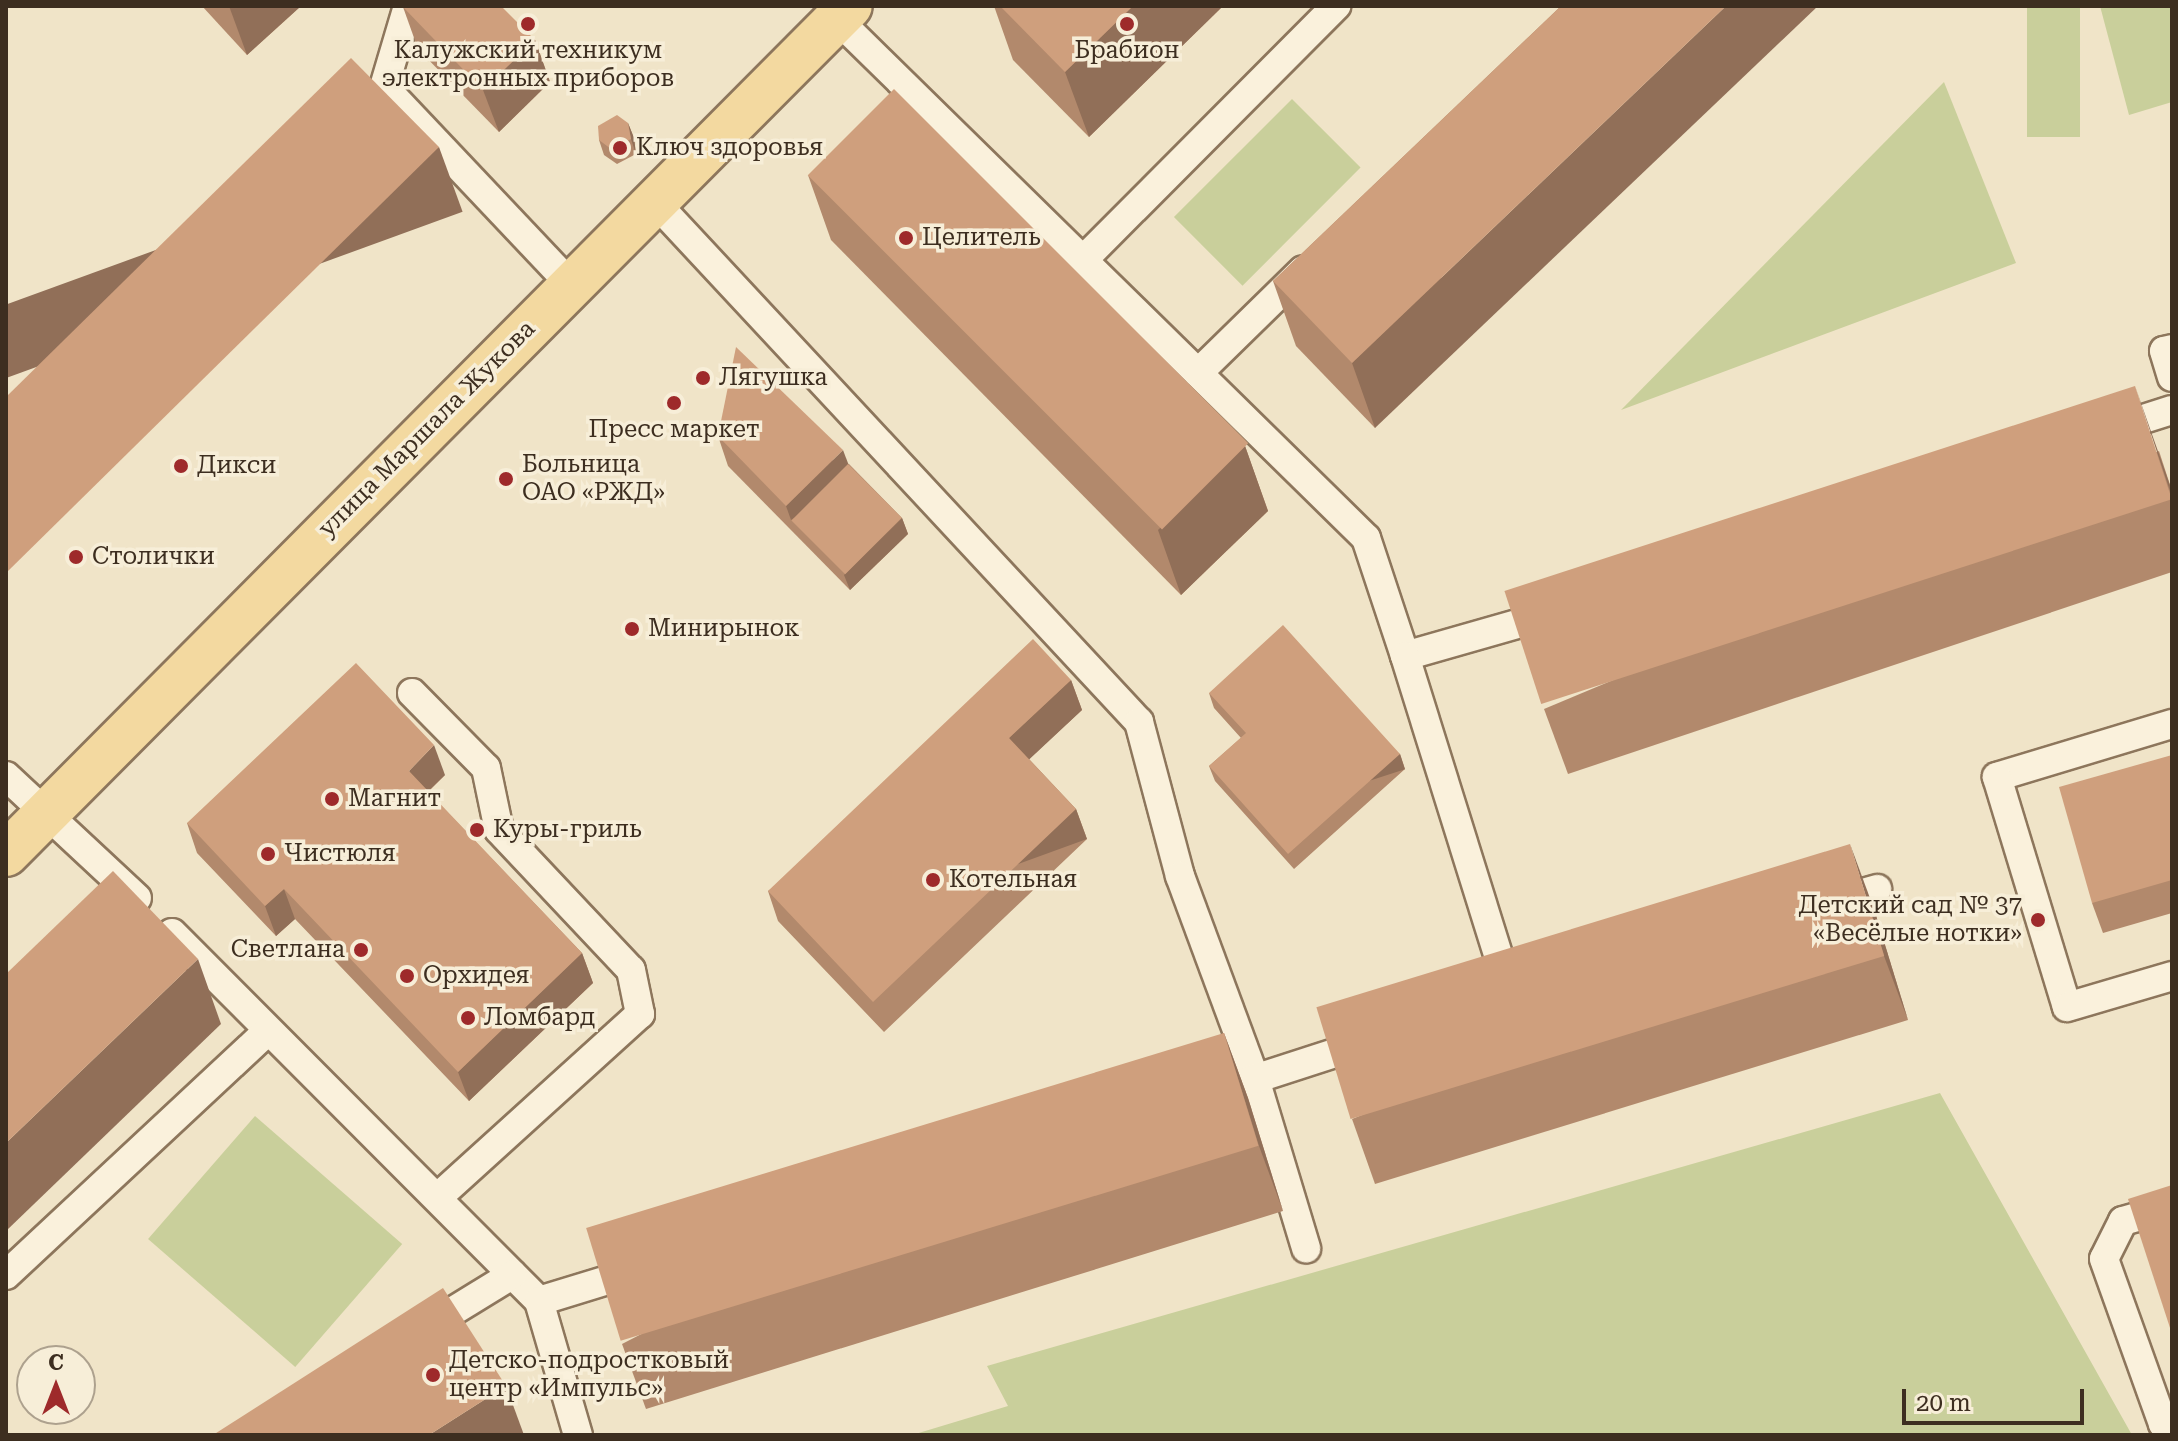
<!DOCTYPE html>
<meta charset="utf-8">
<style>
body{margin:0}
#map{position:relative;width:2178px;height:1441px;overflow:hidden;background:#f0e4c8;font-family:"Roboto Serif",serif}
div>[style]{position:absolute}
[style*='--x']{left:calc(var(--x)*1px);top:calc(var(--y)*1px);width:calc(var(--w)*1px);rotate:calc(var(--a)*1deg)}
.green>*{inset:0;background:#c9cf9b;transform-origin:0 0}
.roads{filter:drop-shadow(2px 0 #8d765c) drop-shadow(-2px 0 #8d765c) drop-shadow(0 2px #8d765c) drop-shadow(0 -2px #8d765c)}
.service>*{height:28px;margin:-14px;padding:0 14px;transform-origin:14px;border-radius:14px;background:#faf1dc}
.primary>*{height:44px;margin:-22px;padding:0 22px;transform-origin:22px;border-radius:22px;background:#f3d9a0}
.wall>*{inset:0;background:#b2896c}
.shaded-wall>*{inset:0;background:#916f58;transform-origin:0 0}
.building>*{inset:0;background:#cf9f7d;transform-origin:0 0}
.dots>*{width:22px;height:22px;translate:-50% -50%;box-sizing:border-box;border:4px solid #f7eed8;border-radius:50%}
span{translate:-50% -50%;white-space:nowrap;text-align:center;line-height:1.15;-webkit-text-stroke:7px #f7eed8;paint-order:stroke}
.poi-label{font-size:24px;color:#3d2e20}
.left{translate:0 -50%;text-align:left}
.right{translate:-100% -50%;text-align:right}
.street-label{font-size:24px;color:#3d2e20}
.frame{position:absolute;inset:0;border:8px solid #3d2e20;pointer-events:none}
.north{position:absolute;left:16px;top:1345px;width:80px;height:80px;box-sizing:border-box;background:#f7eed8;border:2px solid #ada18e;border-radius:50%;rotate:0deg;font-size:22px;font-weight:700;line-height:32px;text-align:center;color:#3d2e20}
.north::after{content:'';display:block;margin:auto;width:28px;height:36px;background:#9e2a2b;clip-path:polygon(50% 0,100% 100%,50% 72%,0 100%)}
.scale{position:absolute;left:1902px;top:1389px;width:182px;height:36px;box-sizing:border-box;border:4px solid #3d2e20;border-top:0;padding-left:10px;font-size:24px;line-height:28px;white-space:nowrap;color:#3d2e20;-webkit-text-stroke:6px #f7eed8;paint-order:stroke}
</style>
<div id="map">
<div class="green">
<i style="left:2027px;top:6px;width:53px;height:131px"></i>
<i style="clip-path:polygon(2100px 6px,2172px 6px,2172px 102px,2129px 115px)"></i>
<i style="clip-path:polygon(1944px 82px,2016px 263px,1621px 410px)"></i>
<i style="left:1292px;top:99px;width:97px;height:167px;rotate:45deg"></i>
<i style="clip-path:polygon(1940px 1093px,2132px 1435px,912px 1435px,1008px 1406px,987px 1366px)"></i>
<i style="left:255px;top:1116px;width:195px;height:163px;rotate:41deg"></i>
</div>
<div class="roads">
<div class="service">
<i style="--x:837;--y:19;--w:741;--a:44.45"></i>
<i style="--x:1366;--y:538;--w:124;--a:71.7"></i>
<i style="--x:1405;--y:656;--w:153;--a:-15.9"></i>
<i style="--x:384;--y:87;--w:84;--a:-73.5"></i>
<i style="--x:355;--y:114;--w:40;--a:-43"></i>
<i style="--x:384;--y:87;--w:271;--a:46.6"></i>
<i style="--x:654;--y:201;--w:712;--a:47.05"></i>
<i style="--x:1139;--y:722;--w:159;--a:75.1"></i>
<i style="--x:1180;--y:876;--w:216;--a:69.7"></i>
<i style="--x:1255;--y:1079;--w:177;--a:73.2"></i>
<i style="--x:1083;--y:260;--w:359;--a:-45.1"></i>
<i style="--x:2172;--y:349;--w:8;--a:166"></i>
<i style="--x:2164;--y:351;--w:27;--a:73"></i>
<i style="--x:1198;--y:373;--w:147;--a:-44.4"></i>
<i style="--x:2112;--y:429;--w:63;--a:-17.6"></i>
<i style="--x:1405;--y:656;--w:347;--a:72.7"></i>
<i style="--x:412;--y:693;--w:105;--a:45.4"></i>
<i style="--x:486;--y:768;--w:63;--a:78.2"></i>
<i style="--x:499;--y:830;--w:192;--a:46.7"></i>
<i style="--x:631;--y:970;--w:45;--a:78.4"></i>
<i style="--x:640;--y:1014;--w:273;--a:137.8"></i>
<i style="--x:2172;--y:724;--w:183;--a:163.2"></i>
<i style="--x:1997;--y:777;--w:240;--a:73.1"></i>
<i style="--x:2067;--y:1007;--w:109;--a:-16.4"></i>
<i style="--x:6;--y:776;--w:179;--a:43"></i>
<i style="--x:1831;--y:902;--w:48;--a:-15.8"></i>
<i style="--x:172;--y:933;--w:520;--a:45.08"></i>
<i style="--x:539;--y:1301;--w:102;--a:-17"></i>
<i style="--x:1208;--y:1094;--w:166;--a:-17.9"></i>
<i style="--x:2172;--y:1207;--w:51;--a:164.1"></i>
<i style="--x:2123;--y:1221;--w:42;--a:116.6"></i>
<i style="--x:2104;--y:1259;--w:175;--a:70.3"></i>
<i style="--x:2163;--y:1424;--w:9;--a:6"></i>
<i style="--x:6;--y:1275;--w:358;--a:-43"></i>
<i style="--x:539;--y:1301;--w:140;--a:73.8"></i>
<i style="--x:427;--y:1327;--w:100;--a:-31.5"></i>
</div>
<div class="primary">
<i style="--x:6;--y:854;--w:1196;--a:-45.14"></i>
</div>
</div>
<div class="wall">
<i style="clip-path:polygon(202px 6px,301px 6px,247px 55px)"></i>
<i style="clip-path:polygon(994px 6px,1223px 6px,1089px 137px,1013px 60px)"></i>
<i style="clip-path:polygon(1561px 6px,1375px 428px,1296px 346px,1273px 281px)"></i>
<i style="clip-path:polygon(403px 7px,535px 40px,550px 82px,499px 132px,418px 49px)"></i>
<i style="clip-path:polygon(628px 123px,634px 138px,636px 154px,617px 164px,604px 155px,599px 140px)"></i>
<i style="clip-path:polygon(808px 175px,1245px 446px,1268px 511px,1181px 595px,831px 240px)"></i>
<i style="clip-path:polygon(718px 436px,849px 464px,902px 518px,908px 534px,850px 590px,728px 466px)"></i>
<i style="clip-path:polygon(2159px 451px,2172px 491px,2172px 572px,1568px 774px,1544px 709px)"></i>
<i style="clip-path:polygon(1071px 680px,1082px 710px,1029px 759px,1076px 809px,1087px 839px,884px 1032px,778px 921px,768px 891px)"></i>
<i style="clip-path:polygon(1209px 693px,1400px 754px,1405px 769px,1294px 869px,1215px 781px,1209px 766px,1241px 738px,1214px 708px)"></i>
<i style="clip-path:polygon(2172px 755px,2172px 913px,2103px 933px,2092px 903px)"></i>
<i style="clip-path:polygon(445px 775px,428px 792px,582px 953px,593px 983px,469px 1101px,295px 919px,276px 936px,197px 853px,187px 823px)"></i>
<i style="clip-path:polygon(1874px 909px,1908px 1020px,1375px 1184px,1352px 1119px)"></i>
<i style="clip-path:polygon(1224px 1033px,1248px 1098px,1283px 1211px,646px 1409px,622px 1344px)"></i>
</div>
<div class="shaded-wall">
<i style="clip-path:polygon(229px 6px,301px 6px,247px 55px)"></i>
<i style="clip-path:polygon(1133px 6px,1223px 6px,1089px 137px,1065px 72px)"></i>
<i style="clip-path:polygon(1726px 6px,1818px 6px,1375px 428px,1352px 363px)"></i>
<i style="clip-path:polygon(535px 40px,550px 82px,499px 132px,483px 90px)"></i>
<i style="clip-path:polygon(628px 123px,634px 138px,636px 154px,631px 139px)"></i>
<i style="left:439px;top:147px;width:69px;height:607px;rotate:70deg"></i>
<i style="clip-path:polygon(2135px 386px,2172px 491px,2172px 497px)"></i>
<i style="clip-path:polygon(1245px 446px,1268px 511px,1181px 595px,1158px 530px)"></i>
<i style="clip-path:polygon(843px 450px,854px 479px,791px 520px,786px 506px)"></i>
<i style="clip-path:polygon(902px 518px,908px 534px,850px 590px,844px 575px)"></i>
<i style="clip-path:polygon(1071px 680px,1082px 710px,1020px 768px,1009px 738px)"></i>
<i style="clip-path:polygon(434px 745px,445px 775px,419px 800px,409px 771px)"></i>
<i style="left:1400px;top:754px;width:16px;height:150px;rotate:72deg"></i>
<i style="left:1076px;top:809px;width:32px;height:280px;rotate:70deg"></i>
<i style="clip-path:polygon(1850px 844px,1874px 909px,1908px 1020px,1884px 956px)"></i>
<i style="clip-path:polygon(284px 889px,295px 919px,276px 936px,265px 906px)"></i>
<i style="clip-path:polygon(582px 953px,593px 983px,469px 1101px,458px 1072px)"></i>
<i style="clip-path:polygon(198px 959px,221px 1024px,6px 1231px,6px 1143px)"></i>
<i style="clip-path:polygon(1224px 1033px,1248px 1098px,1283px 1211px,1259px 1146px)"></i>
<i style="clip-path:polygon(506px 1386px,524px 1435px,429px 1435px)"></i>
</div>
<div class="building">
<i style="clip-path:polygon(404px 6px,501px 6px,535px 40px,483px 90px,403px 7px)"></i>
<i style="clip-path:polygon(1000px 6px,1133px 6px,1065px 72px)"></i>
<i style="clip-path:polygon(1561px 6px,1726px 6px,1352px 363px,1273px 281px)"></i>
<i style="clip-path:polygon(351px 58px,439px 147px,6px 573px,6px 397px)"></i>
<i style="left:894px;top:89px;width:501px;height:122px;rotate:45deg"></i>
<i style="clip-path:polygon(617px 115px,628px 123px,631px 139px,611px 149px,599px 140px,598px 126px)"></i>
<i style="clip-path:polygon(736px 347px,843px 450px,786px 506px,718px 436px)"></i>
<i style="left:2135px;top:386px;width:119px;height:663px;rotate:72deg"></i>
<i style="left:848px;top:464px;width:76px;height:80px;rotate:45deg"></i>
<i style="clip-path:polygon(1283px 625px,1400px 754px,1288px 854px,1209px 766px,1246px 733px,1209px 693px)"></i>
<i style="clip-path:polygon(1033px 639px,1071px 680px,1009px 738px,1076px 809px,873px 1002px,768px 891px)"></i>
<i style="clip-path:polygon(356px 663px,434px 745px,409px 771px,582px 953px,458px 1072px,284px 889px,265px 906px,187px 823px)"></i>
<i style="clip-path:polygon(2172px 755px,2172px 880px,2092px 903px,2059px 787px)"></i>
<i style="left:1850px;top:844px;width:117px;height:558px;rotate:73deg"></i>
<i style="clip-path:polygon(113px 871px,198px 959px,6px 1143px,6px 974px)"></i>
<i style="left:1224px;top:1033px;width:118px;height:667px;rotate:73deg"></i>
<i style="clip-path:polygon(2172px 1185px,2172px 1334px,2128px 1199px)"></i>
<i style="clip-path:polygon(443px 1288px,506px 1386px,429px 1435px,213px 1435px)"></i>
</div>
<div class="dots">
<i style="left:528px;top:24px;background:#9e2a2b"></i>
<i style="left:1127px;top:24px;background:#9e2a2b"></i>
<i style="left:620px;top:148px;background:#9e2a2b"></i>
<i style="left:906px;top:238px;background:#9e2a2b"></i>
<i style="left:703px;top:378px;background:#9e2a2b"></i>
<i style="left:674px;top:403px;background:#9e2a2b"></i>
<i style="left:181px;top:466px;background:#9e2a2b"></i>
<i style="left:506px;top:479px;background:#9e2a2b"></i>
<i style="left:76px;top:557px;background:#9e2a2b"></i>
<i style="left:632px;top:629px;background:#9e2a2b"></i>
<i style="left:332px;top:799px;background:#9e2a2b"></i>
<i style="left:477px;top:830px;background:#9e2a2b"></i>
<i style="left:268px;top:854px;background:#9e2a2b"></i>
<i style="left:933px;top:880px;background:#9e2a2b"></i>
<i style="left:2038px;top:920px;background:#9e2a2b"></i>
<i style="left:361px;top:950px;background:#9e2a2b"></i>
<i style="left:407px;top:976px;background:#9e2a2b"></i>
<i style="left:468px;top:1018px;background:#9e2a2b"></i>
<i style="left:433px;top:1375px;background:#9e2a2b"></i>
</div>
<div class="poi-label">
<span style="left:528px;top:65px">Калужский техникум<br>электронных приборов</span>
<span style="left:1127px;top:51px">Брабион</span>
<span class="left" style="left:636px;top:148px">Ключ здоровья</span>
<span class="left" style="left:922px;top:238px">Целитель</span>
<span class="left" style="left:719px;top:378px">Лягушка</span>
<span style="left:674px;top:430px">Пресс маркет</span>
<span class="left" style="left:522px;top:479px">Больница<br>ОАО «РЖД»</span>
<span class="left" style="left:197px;top:466px">Дикси</span>
<span class="left" style="left:92px;top:557px">Столички</span>
<span class="left" style="left:648px;top:629px">Минирынок</span>
<span class="left" style="left:348px;top:799px">Магнит</span>
<span class="left" style="left:493px;top:830px">Куры-гриль</span>
<span class="left" style="left:284px;top:854px">Чистюля</span>
<span class="left" style="left:949px;top:880px">Котельная</span>
<span class="right" style="left:2022px;top:920px">Детский сад № 37<br>«Весёлые нотки»</span>
<span class="right" style="left:345px;top:950px">Светлана</span>
<span class="left" style="left:423px;top:976px">Орхидея</span>
<span class="left" style="left:484px;top:1018px">Ломбард</span>
<span class="left" style="left:449px;top:1375px">Детско-подростковый<br>центр «Импульс»</span>
</div>
<div class="street-label">
<span style="left:427px;top:429px;rotate:-45deg">улица Маршала Жукова</span>
</div>
<div class="frame"></div>
<div class="north">С</div>
<div class="scale">20 m</div>
</div>
